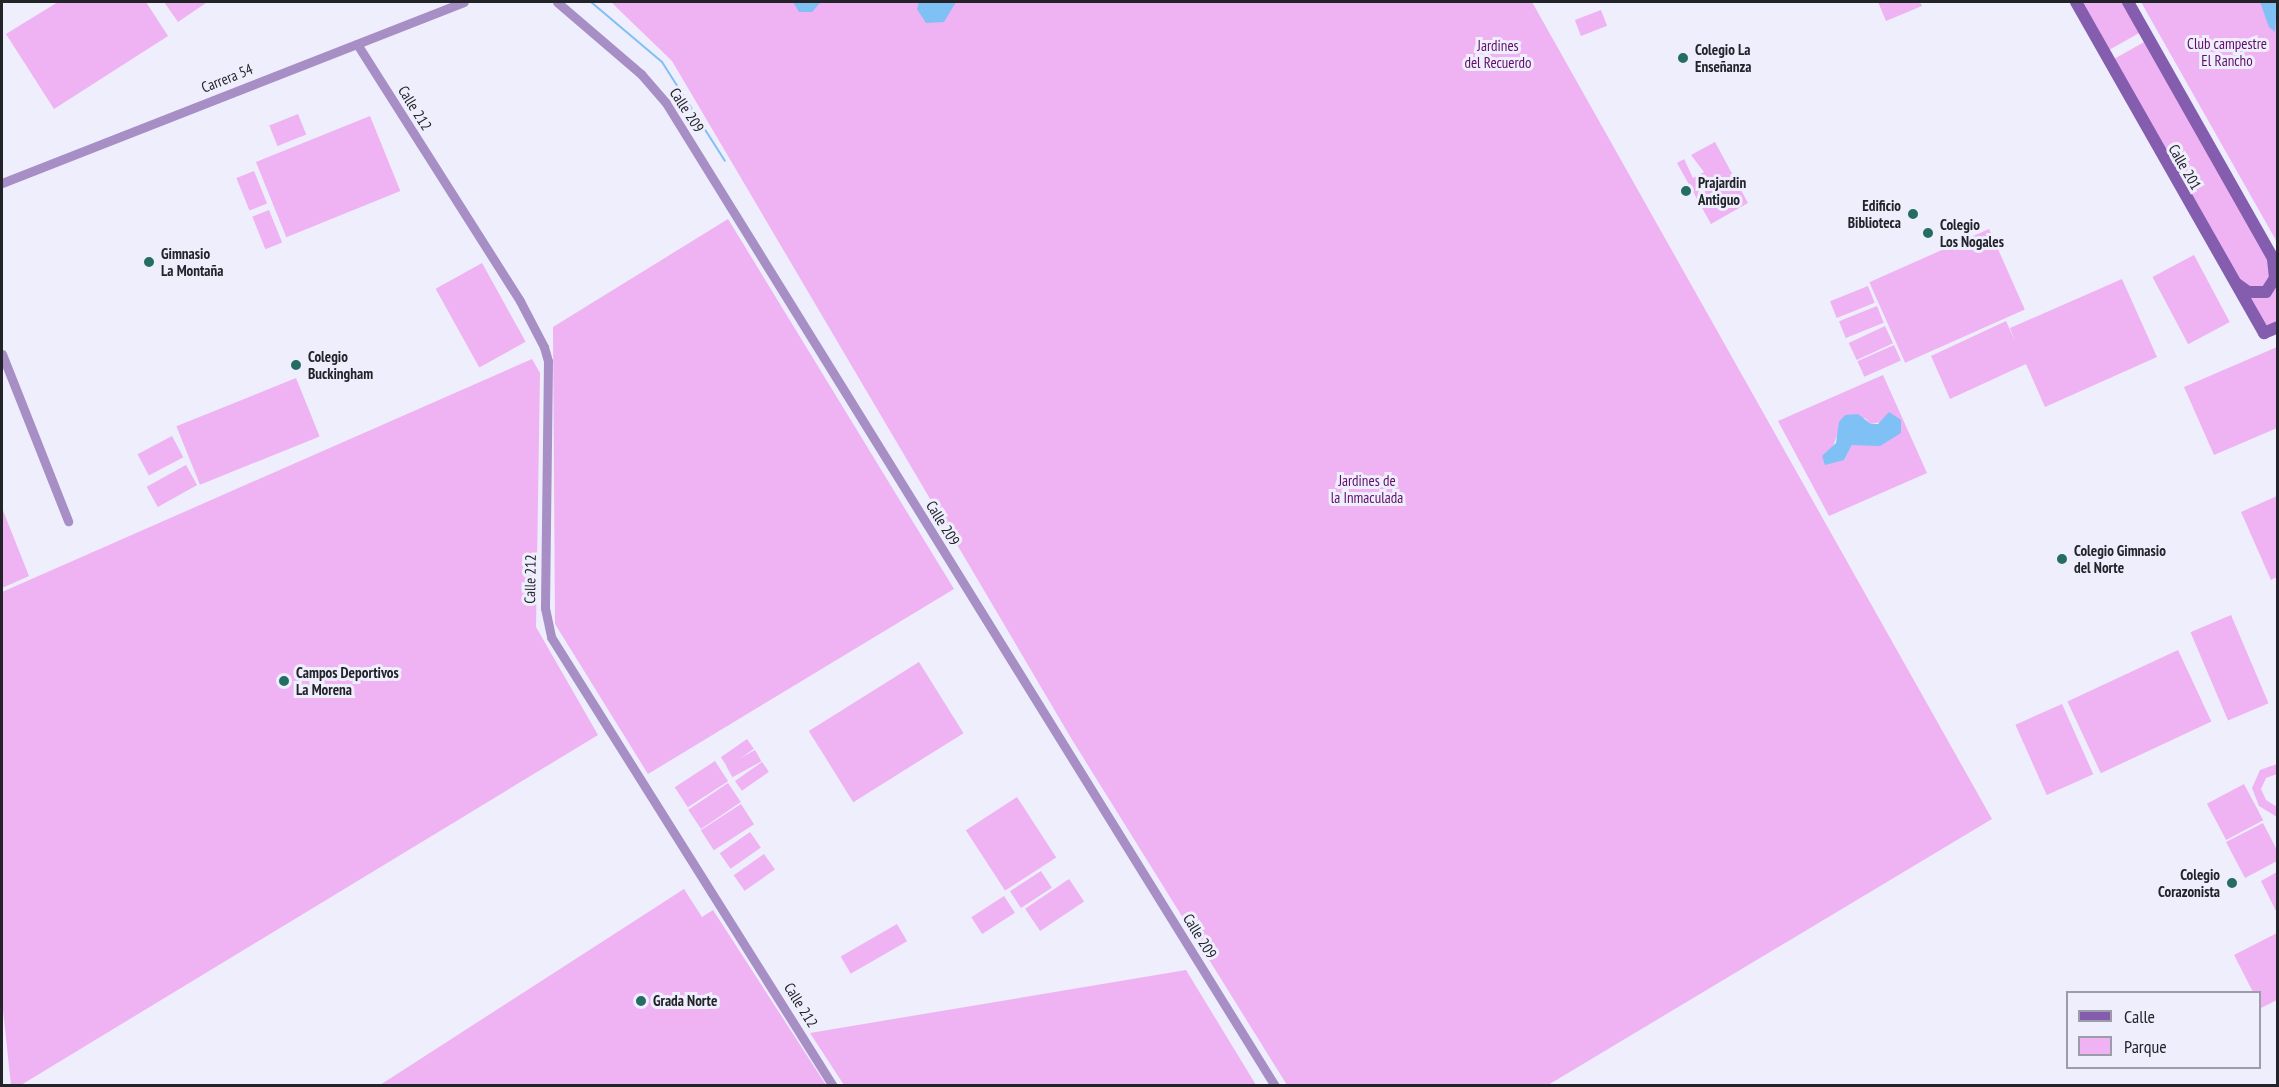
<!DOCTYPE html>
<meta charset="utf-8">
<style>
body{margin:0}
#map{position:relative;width:2279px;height:1087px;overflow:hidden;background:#eeeefd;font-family:"PT Sans Narrow",sans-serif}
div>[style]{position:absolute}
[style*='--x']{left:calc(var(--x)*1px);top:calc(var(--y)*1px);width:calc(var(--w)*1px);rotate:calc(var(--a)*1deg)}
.green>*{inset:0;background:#efb2f2;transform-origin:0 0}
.water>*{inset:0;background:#7fc0f5}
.stream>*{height:2px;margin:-1px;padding:0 1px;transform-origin:1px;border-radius:1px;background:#7fc0f5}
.street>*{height:9px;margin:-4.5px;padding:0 4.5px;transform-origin:4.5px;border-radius:4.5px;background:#a78ec5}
.secondary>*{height:12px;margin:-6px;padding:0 6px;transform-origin:6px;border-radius:6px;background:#845dae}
.dots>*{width:16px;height:16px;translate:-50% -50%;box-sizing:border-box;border:3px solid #eeeefd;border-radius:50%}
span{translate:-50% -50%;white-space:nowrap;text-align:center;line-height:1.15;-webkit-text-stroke:6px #eeeefd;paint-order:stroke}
.park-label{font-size:15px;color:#630d69}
.poi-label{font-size:15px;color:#23242a;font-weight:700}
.left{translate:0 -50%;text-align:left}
.right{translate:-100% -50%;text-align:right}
.street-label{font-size:15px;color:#23242a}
.frame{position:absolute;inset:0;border:3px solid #23242a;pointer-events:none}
.legend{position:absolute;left:2066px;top:991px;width:195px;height:78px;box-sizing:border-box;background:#eeeefd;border:2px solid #9d9da9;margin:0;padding:8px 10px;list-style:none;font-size:18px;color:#23242a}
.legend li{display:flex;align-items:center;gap:12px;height:30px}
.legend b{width:30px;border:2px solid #9d9da9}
</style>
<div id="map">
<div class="green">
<i style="clip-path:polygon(58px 2px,146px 2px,168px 36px,54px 109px,6px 34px)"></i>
<i style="clip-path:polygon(164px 2px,204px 2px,206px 3px,178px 22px)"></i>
<i style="clip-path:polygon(611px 2px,1532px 2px,1992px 819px,1548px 1085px,1287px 1085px,1071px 738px,672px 61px)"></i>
<i style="clip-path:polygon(1878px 2px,1920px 2px,1922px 6px,1886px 21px)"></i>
<i style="clip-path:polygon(2081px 2px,2124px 2px,2141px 32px,2109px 50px)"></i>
<i style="clip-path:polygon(2141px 2px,2277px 2px,2277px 242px)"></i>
<i style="left:1601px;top:10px;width:17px;height:28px;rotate:69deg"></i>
<i style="clip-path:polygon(2146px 41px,2270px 259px,2269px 282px,2259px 290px,2243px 285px,2114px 59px)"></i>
<i style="left:298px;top:114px;width:22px;height:31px;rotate:68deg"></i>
<i style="left:370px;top:116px;width:81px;height:123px;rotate:68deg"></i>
<i style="clip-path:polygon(1715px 142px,1748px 203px,1711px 224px,1677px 163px,1684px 159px,1693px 178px,1704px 172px,1691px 155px)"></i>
<i style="left:254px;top:171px;width:35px;height:19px;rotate:68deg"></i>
<i style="left:269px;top:210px;width:35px;height:18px;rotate:68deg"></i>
<i style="clip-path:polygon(728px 219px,954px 589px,648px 774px,555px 624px,553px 327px)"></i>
<i style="left:1989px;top:229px;width:88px;height:131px;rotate:66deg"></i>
<i style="left:2194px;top:255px;width:76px;height:47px;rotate:62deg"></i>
<i style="left:482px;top:263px;width:90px;height:53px;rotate:61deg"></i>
<i style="clip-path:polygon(2122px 279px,2157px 357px,2045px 407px,2026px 364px,1950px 399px,1931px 356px,2006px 321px,2015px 341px,2010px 328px)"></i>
<i style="clip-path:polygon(2277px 279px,2277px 324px,2266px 329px,2244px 291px,2251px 295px)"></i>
<i style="left:1868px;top:286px;width:18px;height:41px;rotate:68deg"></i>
<i style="left:1877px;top:306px;width:18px;height:41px;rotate:68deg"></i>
<i style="left:1885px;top:326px;width:19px;height:40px;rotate:65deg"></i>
<i style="left:1894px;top:345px;width:17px;height:40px;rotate:66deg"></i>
<i style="clip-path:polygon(2277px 347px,2277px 428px,2214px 455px,2184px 387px)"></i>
<i style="clip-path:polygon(532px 359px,540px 373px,536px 627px,598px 735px,21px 1085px,11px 1085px,2px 1001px,2px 592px)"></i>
<i style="clip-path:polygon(evenodd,1883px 375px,1927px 473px,1829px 516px,1778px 421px,1883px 375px,1865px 418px,1871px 424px,1882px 422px,1869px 445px,1852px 445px,1844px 460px,1823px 456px,1832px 449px,1839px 430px,1865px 418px)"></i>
<i style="left:296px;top:378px;width:63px;height:129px;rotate:68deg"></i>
<i style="left:172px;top:436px;width:24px;height:39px;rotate:62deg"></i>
<i style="left:186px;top:465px;width:23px;height:45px;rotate:61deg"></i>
<i style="clip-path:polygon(2277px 496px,2277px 577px,2271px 580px,2241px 512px)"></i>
<i style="clip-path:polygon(2px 508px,29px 576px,2px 588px)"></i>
<i style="left:2231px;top:615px;width:96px;height:44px;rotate:67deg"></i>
<i style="left:2178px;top:650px;width:79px;height:122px;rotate:65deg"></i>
<i style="left:919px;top:662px;width:84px;height:130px;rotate:58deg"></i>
<i style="left:2062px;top:704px;width:77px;height:51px;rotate:66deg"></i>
<i style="left:747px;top:739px;width:12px;height:32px;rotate:55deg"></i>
<i style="left:755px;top:750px;width:13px;height:33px;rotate:61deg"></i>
<i style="left:715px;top:761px;width:24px;height:48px;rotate:57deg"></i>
<i style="left:762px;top:762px;width:12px;height:33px;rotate:55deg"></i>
<i style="clip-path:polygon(2277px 764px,2277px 774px,2266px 778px,2261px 789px,2266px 800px,2277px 807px,2277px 817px,2259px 806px,2252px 788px,2260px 770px)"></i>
<i style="left:728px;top:783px;width:23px;height:48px;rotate:56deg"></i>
<i style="left:2244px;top:784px;width:41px;height:42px;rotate:62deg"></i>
<i style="left:1017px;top:797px;width:72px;height:61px;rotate:57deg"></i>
<i style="left:741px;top:804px;width:24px;height:48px;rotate:57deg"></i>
<i style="clip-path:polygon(2263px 823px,2277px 850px,2277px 861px,2245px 878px,2226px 842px)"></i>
<i style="left:750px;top:832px;width:19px;height:37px;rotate:55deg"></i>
<i style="left:764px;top:854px;width:19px;height:37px;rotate:55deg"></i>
<i style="left:1041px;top:871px;width:20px;height:37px;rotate:57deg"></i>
<i style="clip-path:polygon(2277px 872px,2277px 913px,2261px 881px)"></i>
<i style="left:1069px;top:879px;width:27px;height:53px;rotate:56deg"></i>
<i style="clip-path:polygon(684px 889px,702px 917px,713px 910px,826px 1085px,380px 1085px)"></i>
<i style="left:1004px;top:896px;width:20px;height:39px;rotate:57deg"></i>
<i style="left:897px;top:924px;width:20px;height:65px;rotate:60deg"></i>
<i style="clip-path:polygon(2277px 933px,2277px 1000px,2261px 1008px,2260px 992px,2253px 992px,2234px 955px)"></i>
<i style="clip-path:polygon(1186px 970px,1256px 1085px,844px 1085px,810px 1033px)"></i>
</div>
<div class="water">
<i style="clip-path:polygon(793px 2px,829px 2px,820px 3px,812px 12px,799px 12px)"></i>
<i style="clip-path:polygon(919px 2px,956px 2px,944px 22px,926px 23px,917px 9px)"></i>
<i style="clip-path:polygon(2260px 2px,2277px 2px,2275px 32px,2269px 27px)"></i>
<i style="clip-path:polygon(1889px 412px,1901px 420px,1901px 433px,1880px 446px,1852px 445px,1844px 460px,1825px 465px,1822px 456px,1836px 443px,1839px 422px,1845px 415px,1858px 414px,1871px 424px,1878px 424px)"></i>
</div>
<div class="stream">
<i style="--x:591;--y:2;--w:93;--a:40.2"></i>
<i style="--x:662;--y:62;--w:117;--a:57.5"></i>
</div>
<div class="street">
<i style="--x:557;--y:2;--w:111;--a:40.6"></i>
<i style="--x:641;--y:74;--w:38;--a:49"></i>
<i style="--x:666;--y:103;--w:1156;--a:58.22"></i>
<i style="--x:357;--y:44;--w:304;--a:57.6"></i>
<i style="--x:520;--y:301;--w:52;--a:62.4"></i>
<i style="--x:544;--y:347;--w:15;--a:74"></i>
<i style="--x:548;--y:361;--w:247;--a:90.7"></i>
<i style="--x:545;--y:608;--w:30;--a:78"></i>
<i style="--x:551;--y:637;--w:530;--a:57.87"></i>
<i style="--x:2;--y:183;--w:496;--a:-21.4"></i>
<i style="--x:2;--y:354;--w:180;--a:68.4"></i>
</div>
<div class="secondary">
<i style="--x:2076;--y:2;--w:381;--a:60.4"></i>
<i style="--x:2264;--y:333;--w:15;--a:-23"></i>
<i style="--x:2128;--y:2;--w:305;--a:60.5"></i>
<i style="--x:2237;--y:284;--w:14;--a:36"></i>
<i style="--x:2248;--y:292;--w:18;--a:0"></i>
<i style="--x:2266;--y:292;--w:17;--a:-57"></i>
<i style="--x:2275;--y:278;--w:18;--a:-96"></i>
</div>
<div class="dots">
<i style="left:1683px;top:58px;background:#246c64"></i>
<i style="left:1686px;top:191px;background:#246c64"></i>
<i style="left:1913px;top:214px;background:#246c64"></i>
<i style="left:1928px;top:233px;background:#246c64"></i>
<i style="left:149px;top:262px;background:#246c64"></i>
<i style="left:296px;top:365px;background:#246c64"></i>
<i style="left:2062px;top:559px;background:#246c64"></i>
<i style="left:284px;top:681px;background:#246c64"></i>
<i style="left:2232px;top:883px;background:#246c64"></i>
<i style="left:641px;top:1001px;background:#246c64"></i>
</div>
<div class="park-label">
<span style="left:2227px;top:52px">Club campestre<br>El Rancho</span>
<span style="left:1498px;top:54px">Jardines<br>del Recuerdo</span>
<span style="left:1367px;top:489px">Jardines de<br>la Inmaculada</span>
</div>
<div class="poi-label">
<span class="left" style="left:1695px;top:58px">Colegio La<br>Enseñanza</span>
<span class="left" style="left:1698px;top:191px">Prajardin<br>Antiguo</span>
<span class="right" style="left:1901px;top:214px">Edificio<br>Biblioteca</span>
<span class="left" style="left:1940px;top:233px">Colegio<br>Los Nogales</span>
<span class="left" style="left:161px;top:262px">Gimnasio<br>La Montaña</span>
<span class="left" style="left:308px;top:365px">Colegio<br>Buckingham</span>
<span class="left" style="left:2074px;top:559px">Colegio Gimnasio<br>del Norte</span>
<span class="left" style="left:296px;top:681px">Campos Deportivos<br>La Morena</span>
<span class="right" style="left:2220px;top:883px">Colegio<br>Corazonista</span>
<span class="left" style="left:653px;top:1001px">Grada Norte</span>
</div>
<div class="street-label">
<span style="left:227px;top:78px;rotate:-22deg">Carrera 54</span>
<span style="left:415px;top:108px;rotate:58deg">Calle 212</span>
<span style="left:687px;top:110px;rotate:57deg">Calle 209</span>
<span style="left:2185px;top:167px;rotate:60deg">Calle 201</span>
<span style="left:943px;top:523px;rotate:58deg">Calle 209</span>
<span style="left:530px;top:579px;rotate:-89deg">Calle 212</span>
<span style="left:1200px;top:936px;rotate:58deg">Calle 209</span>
<span style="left:801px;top:1005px;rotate:58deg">Calle 212</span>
</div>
<div class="frame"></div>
<ul class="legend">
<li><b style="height:8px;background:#845dae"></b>Calle</li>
<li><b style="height:16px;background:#efb2f2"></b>Parque</li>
</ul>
</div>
